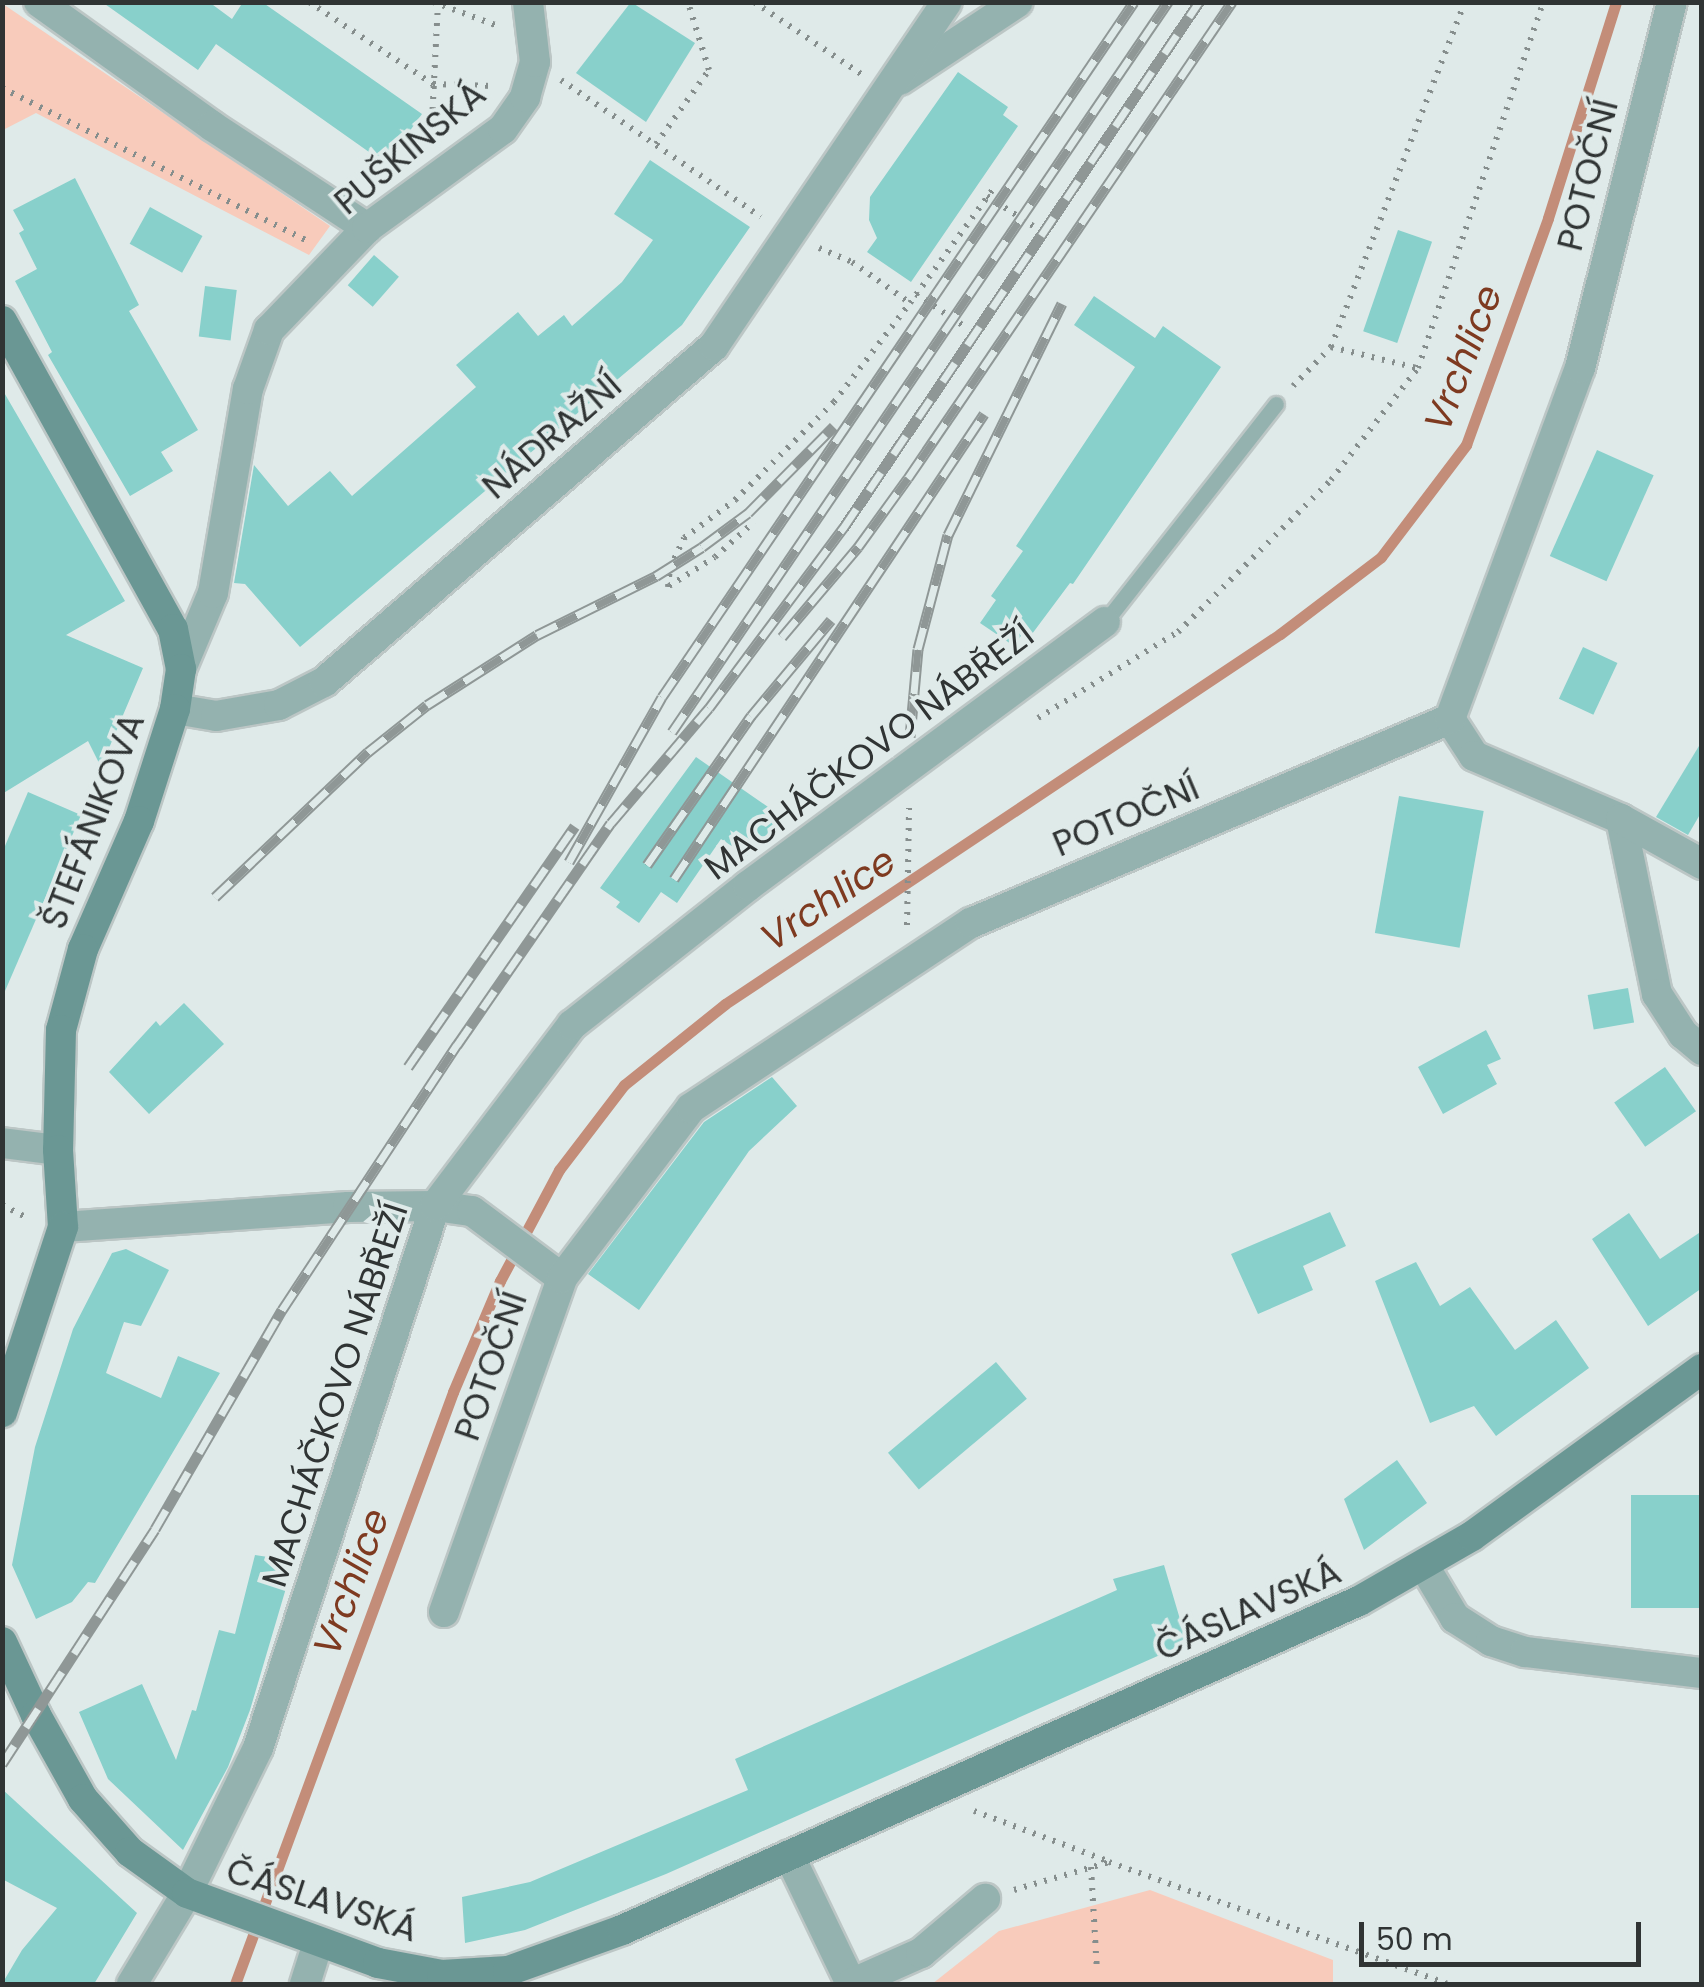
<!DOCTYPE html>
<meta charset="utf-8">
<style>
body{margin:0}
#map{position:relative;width:1704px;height:1987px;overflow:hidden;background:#dfeae9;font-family:Poppins,sans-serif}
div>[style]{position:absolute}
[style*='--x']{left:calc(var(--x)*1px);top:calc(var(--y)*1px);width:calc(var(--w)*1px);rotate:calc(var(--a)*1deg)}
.green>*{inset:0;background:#f8cbbb}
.stream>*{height:11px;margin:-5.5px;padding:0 5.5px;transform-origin:5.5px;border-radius:5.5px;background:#c38d79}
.building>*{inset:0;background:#88d0cb;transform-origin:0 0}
.path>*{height:6px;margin-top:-3px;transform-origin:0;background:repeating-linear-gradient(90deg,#868e8d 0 2.5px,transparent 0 10.5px)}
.roads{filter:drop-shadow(2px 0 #bcc6c5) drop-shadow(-2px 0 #bcc6c5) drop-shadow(0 2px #bcc6c5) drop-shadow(0 -2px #bcc6c5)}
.lane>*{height:15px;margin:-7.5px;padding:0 7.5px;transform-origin:7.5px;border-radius:7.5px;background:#94b2af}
.street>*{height:30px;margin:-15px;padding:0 15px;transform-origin:15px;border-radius:15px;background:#94b2af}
.secondary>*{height:30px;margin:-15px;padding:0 15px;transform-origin:15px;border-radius:15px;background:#6a9794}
.rail>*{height:11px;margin-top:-5.5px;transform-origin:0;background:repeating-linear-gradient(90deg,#dfeae9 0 22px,#8f9796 0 44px);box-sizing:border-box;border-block:2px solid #8f9796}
span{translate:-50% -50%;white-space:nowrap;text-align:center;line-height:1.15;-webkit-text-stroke:8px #dfeae9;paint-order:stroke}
.street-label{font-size:35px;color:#303434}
.water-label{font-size:38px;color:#7e3a20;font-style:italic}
.frame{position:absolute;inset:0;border:5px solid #303434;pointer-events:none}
.scale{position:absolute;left:1359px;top:1922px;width:282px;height:45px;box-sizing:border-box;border:5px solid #303434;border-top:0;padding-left:12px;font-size:30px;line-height:35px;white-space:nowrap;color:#303434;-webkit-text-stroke:8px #dfeae9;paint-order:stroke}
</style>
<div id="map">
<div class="green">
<i style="clip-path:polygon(3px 4px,330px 226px,309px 255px,36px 113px,3px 130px)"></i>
<i style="clip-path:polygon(1150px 1890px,1333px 1960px,1333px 1984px,932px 1984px,999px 1931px)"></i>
</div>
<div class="stream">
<i style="--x:235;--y:1984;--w:631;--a:-69.78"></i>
<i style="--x:453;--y:1392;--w:121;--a:-67.1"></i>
<i style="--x:500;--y:1281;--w:126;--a:-62"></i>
<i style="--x:559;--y:1170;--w:107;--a:-52.6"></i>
<i style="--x:624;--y:1085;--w:129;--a:-38.7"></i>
<i style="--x:725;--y:1004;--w:667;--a:-33.69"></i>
<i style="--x:1280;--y:634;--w:127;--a:-37.3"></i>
<i style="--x:1381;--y:557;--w:141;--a:-52.8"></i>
<i style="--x:1466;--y:445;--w:241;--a:-70.1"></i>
<i style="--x:1548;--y:218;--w:226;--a:-72.5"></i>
</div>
<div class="building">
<i style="clip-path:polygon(102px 2px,209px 2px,232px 19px,243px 2px,262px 2px,422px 114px,386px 164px,216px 44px,198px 70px)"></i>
<i style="clip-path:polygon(631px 2px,695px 43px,646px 122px,576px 73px)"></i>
<i style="clip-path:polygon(958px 72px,1008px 107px,1003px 115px,1018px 126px,911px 282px,867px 252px,877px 238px,869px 220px,870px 197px)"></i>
<i style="clip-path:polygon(650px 160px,750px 227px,682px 325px,300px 647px,245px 584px,234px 583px,254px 465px,288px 506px,330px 471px,352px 496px,476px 387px,456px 365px,518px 312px,538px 336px,564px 315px,572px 326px,622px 282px,653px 240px,614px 214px)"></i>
<i style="clip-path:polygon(75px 178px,139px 305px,129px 311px,198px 430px,161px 452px,173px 471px,130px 496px,48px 355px,52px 352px,15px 281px,37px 269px,19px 233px,24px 230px,13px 210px)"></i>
<i style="left:150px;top:207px;width:60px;height:42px;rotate:29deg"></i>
<i style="left:1398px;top:230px;width:36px;height:107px;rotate:19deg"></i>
<i style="left:374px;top:255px;width:33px;height:40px;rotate:41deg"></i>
<i style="left:205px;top:286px;width:32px;height:51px;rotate:7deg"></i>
<i style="clip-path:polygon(1094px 296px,1155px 338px,1163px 326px,1221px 367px,1073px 584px,1070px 583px,1032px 634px,1025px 630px,1014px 646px,980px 623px,996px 600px,991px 596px,1023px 551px,1016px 546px,1135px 367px,1074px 325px)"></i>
<i style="clip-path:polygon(2px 389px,125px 601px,66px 635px,143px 668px,101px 767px,88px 741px,2px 794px)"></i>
<i style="left:1597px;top:450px;width:62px;height:116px;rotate:24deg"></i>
<i style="left:1583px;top:647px;width:38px;height:57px;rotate:25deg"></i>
<i style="clip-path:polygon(1702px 741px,1702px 811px,1688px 835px,1656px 817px)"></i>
<i style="clip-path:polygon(696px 757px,784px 818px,765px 845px,758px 840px,747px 856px,721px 839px,677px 903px,661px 892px,639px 923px,616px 907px,620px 902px,600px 888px)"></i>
<i style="clip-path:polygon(28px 792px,81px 815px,2px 998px,2px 853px)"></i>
<i style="left:1399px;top:796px;width:86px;height:139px;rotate:10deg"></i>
<i style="left:1628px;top:988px;width:35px;height:41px;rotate:80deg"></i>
<i style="clip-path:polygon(184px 1003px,224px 1044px,149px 1114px,109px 1072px,156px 1021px,160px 1026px)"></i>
<i style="clip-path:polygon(1486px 1030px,1501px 1059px,1487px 1065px,1497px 1084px,1443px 1114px,1418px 1067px)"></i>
<i style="left:1665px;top:1067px;width:54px;height:62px;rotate:55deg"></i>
<i style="clip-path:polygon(772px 1077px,797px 1106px,749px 1151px,639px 1310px,588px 1274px,704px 1122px)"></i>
<i style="clip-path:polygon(1330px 1212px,1346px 1246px,1303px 1266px,1313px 1290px,1258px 1314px,1231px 1254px)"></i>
<i style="clip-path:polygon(1629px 1213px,1660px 1259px,1702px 1231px,1702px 1288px,1648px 1326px,1592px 1239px)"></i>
<i style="clip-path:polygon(126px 1249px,169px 1270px,141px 1326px,124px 1322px,106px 1373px,161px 1398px,178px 1356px,220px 1373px,95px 1583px,88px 1582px,72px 1602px,36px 1619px,12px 1565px,35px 1447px,73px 1329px,112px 1253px)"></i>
<i style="clip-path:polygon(1416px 1262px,1440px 1306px,1470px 1287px,1515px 1350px,1556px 1320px,1589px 1368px,1496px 1436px,1474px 1406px,1430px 1423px,1375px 1281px)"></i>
<i style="left:996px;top:1362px;width:48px;height:141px;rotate:50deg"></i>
<i style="clip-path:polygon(1397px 1460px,1427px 1503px,1364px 1550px,1344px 1499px)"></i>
<i style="left:1702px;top:1495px;width:113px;height:71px;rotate:90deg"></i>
<i style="clip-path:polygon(255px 1555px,294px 1561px,250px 1710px,228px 1767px,183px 1850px,108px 1779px,79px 1712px,142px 1684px,176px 1760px,192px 1710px,196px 1711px,219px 1630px,235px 1634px)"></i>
<i style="clip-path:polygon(1164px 1565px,1187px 1643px,666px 1874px,525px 1930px,465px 1943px,462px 1897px,530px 1882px,748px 1790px,735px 1759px,1117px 1590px,1113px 1579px)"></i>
<i style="clip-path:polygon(2px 1789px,137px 1913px,94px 1984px,2px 1984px,22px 1950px,57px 1908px,2px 1879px)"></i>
</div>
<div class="path">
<i style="--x:309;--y:2;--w:149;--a:33.5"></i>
<i style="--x:433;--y:84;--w:60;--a:1.9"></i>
<i style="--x:433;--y:2;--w:69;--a:20.3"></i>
<i style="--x:754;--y:2;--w:129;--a:33.9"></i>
<i style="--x:561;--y:80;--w:242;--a:34.4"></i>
<i style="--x:2;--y:88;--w:344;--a:26.6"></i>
<i style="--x:431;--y:141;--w:139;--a:-87.1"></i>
<i style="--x:656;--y:144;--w:91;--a:-54.4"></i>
<i style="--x:709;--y:70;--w:71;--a:-107.2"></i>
<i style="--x:409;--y:153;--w:38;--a:-55"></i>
<i style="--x:987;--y:196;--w:55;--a:33.1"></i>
<i style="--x:819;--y:248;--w:36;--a:23"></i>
<i style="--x:852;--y:262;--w:71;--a:35.3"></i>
<i style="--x:910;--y:303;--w:146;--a:-53.9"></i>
<i style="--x:916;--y:294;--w:58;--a:33.7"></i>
<i style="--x:1331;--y:347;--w:89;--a:13.7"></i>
<i style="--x:1293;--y:386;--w:54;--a:-45.7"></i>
<i style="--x:1331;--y:347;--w:370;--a:-68.8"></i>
<i style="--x:669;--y:586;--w:54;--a:-32.2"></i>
<i style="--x:715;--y:557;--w:52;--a:-41.9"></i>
<i style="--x:668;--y:587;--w:19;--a:-84"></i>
<i style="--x:670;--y:568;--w:33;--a:-65"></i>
<i style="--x:684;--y:538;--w:64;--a:-36.7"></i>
<i style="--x:735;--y:500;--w:139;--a:-44.7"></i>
<i style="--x:834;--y:402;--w:125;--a:-52.5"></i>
<i style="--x:1038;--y:718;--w:164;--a:-31.6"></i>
<i style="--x:1178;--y:632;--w:216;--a:-44.8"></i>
<i style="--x:1331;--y:480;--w:142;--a:-52.2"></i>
<i style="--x:1418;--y:368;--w:387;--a:-71.1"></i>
<i style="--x:907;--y:925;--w:117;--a:-89"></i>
<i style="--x:2;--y:1205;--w:29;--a:27"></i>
<i style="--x:974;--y:1811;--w:143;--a:20.5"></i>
<i style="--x:1091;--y:1867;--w:105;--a:86.7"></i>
<i style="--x:1014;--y:1890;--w:99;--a:-16.4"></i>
<i style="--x:1109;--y:1862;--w:359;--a:19.8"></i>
</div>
<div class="roads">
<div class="lane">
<i style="--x:1105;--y:622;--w:277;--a:-51.9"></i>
</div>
<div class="street">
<i style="--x:39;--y:2;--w:213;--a:35.6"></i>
<i style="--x:212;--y:126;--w:186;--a:33.3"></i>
<i style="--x:900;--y:80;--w:141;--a:-33.5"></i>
<i style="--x:181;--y:669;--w:82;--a:-67.2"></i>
<i style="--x:213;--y:593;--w:207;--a:-80.3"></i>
<i style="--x:248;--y:389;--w:63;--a:-70.4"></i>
<i style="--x:269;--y:330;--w:141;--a:-46.1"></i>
<i style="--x:367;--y:228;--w:168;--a:-36.1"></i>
<i style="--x:503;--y:129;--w:39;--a:-55"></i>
<i style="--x:525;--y:97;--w:36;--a:-74"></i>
<i style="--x:535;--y:62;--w:60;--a:-96.7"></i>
<i style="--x:175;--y:709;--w:42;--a:9.7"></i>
<i style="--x:216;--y:716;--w:64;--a:-9.9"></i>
<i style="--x:279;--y:705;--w:51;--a:-27.1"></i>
<i style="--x:324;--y:682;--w:515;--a:-40.75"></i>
<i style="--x:714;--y:346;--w:415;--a:-55.9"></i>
<i style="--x:1450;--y:719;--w:44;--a:57"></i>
<i style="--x:1474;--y:756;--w:160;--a:23.2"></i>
<i style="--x:1621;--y:819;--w:179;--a:78.4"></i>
<i style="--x:1657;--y:994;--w:48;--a:57"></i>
<i style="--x:1683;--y:1034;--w:25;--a:40"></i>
<i style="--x:1621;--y:819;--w:93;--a:29.1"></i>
<i style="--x:2;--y:1143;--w:56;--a:7.1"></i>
<i style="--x:63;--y:1227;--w:286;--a:-4"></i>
<i style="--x:348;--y:1207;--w:87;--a:-0.7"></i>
<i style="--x:435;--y:1206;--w:37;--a:8"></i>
<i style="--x:472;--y:1211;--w:112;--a:36.7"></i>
<i style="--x:1424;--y:1566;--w:61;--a:59.2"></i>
<i style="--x:1455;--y:1618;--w:43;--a:32.6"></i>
<i style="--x:1491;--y:1641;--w:36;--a:18"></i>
<i style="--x:1525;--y:1652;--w:178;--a:6.8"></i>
<i style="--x:444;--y:1612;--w:354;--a:-70.5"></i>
<i style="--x:562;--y:1278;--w:213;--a:-52.8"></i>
<i style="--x:691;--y:1108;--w:336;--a:-33.5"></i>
<i style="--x:971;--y:923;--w:521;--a:-23.07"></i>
<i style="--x:1450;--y:719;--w:374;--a:-69.7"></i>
<i style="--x:1580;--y:368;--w:377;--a:-75.9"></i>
<i style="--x:789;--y:1855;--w:143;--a:64.3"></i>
<i style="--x:132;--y:1984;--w:106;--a:-58.9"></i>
<i style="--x:187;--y:1893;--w:161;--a:-63.9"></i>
<i style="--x:258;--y:1748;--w:570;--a:-71.91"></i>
<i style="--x:435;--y:1206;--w:227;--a:-52.9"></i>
<i style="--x:572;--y:1025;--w:224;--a:-38.3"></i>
<i style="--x:748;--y:886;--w:444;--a:-36.5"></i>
<i style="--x:305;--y:1984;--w:43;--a:-72.4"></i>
<i style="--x:851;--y:1984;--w:77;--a:-23.9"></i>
<i style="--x:921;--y:1953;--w:84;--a:-40.2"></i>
</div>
<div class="secondary">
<i style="--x:2;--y:321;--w:352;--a:61"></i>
<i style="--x:173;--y:629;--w:41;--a:78.7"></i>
<i style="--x:181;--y:669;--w:40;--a:98.5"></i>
<i style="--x:175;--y:709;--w:118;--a:107.8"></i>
<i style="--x:139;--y:821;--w:140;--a:113.6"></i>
<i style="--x:83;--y:949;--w:84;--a:105.2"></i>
<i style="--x:61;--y:1030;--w:120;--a:91.4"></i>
<i style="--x:58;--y:1150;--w:77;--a:86.3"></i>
<i style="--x:63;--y:1227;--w:195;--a:108.2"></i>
<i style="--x:2;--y:1642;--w:81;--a:65"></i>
<i style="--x:36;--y:1715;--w:96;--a:60.8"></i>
<i style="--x:83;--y:1799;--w:71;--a:48.4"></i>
<i style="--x:130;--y:1852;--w:70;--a:35.7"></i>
<i style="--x:187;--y:1893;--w:203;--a:20.1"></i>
<i style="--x:378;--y:1963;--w:65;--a:10.6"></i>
<i style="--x:442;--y:1975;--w:66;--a:-3.5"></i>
<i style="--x:508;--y:1971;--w:121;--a:-19.8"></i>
<i style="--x:622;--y:1930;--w:807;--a:-24.06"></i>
<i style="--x:1359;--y:1601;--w:130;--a:-29.9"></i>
<i style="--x:1472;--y:1536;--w:284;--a:-36"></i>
</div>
</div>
<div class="rail">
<i style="--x:782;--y:637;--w:118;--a:-49.8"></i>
<i style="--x:858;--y:547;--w:85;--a:-54.1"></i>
<i style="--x:908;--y:478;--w:576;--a:-55.76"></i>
<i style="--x:672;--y:732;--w:883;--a:-55.81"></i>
<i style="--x:910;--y:737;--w:88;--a:-84.8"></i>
<i style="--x:918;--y:649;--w:118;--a:-75.3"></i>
<i style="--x:948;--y:535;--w:258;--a:-63.8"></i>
<i style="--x:569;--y:862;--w:189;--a:-60.6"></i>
<i style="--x:662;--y:697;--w:840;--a:-55.82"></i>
<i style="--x:647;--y:865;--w:182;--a:-55.1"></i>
<i style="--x:751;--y:716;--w:125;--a:-50.2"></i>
<i style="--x:674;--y:879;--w:559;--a:-56.31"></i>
<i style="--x:215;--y:897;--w:211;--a:-43.5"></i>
<i style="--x:368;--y:752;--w:75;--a:-38.5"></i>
<i style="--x:427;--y:705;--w:130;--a:-32.5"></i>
<i style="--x:537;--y:635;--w:133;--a:-26.4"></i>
<i style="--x:656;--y:576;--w:54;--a:-32.2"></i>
<i style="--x:702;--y:547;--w:57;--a:-36.5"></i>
<i style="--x:748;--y:513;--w:122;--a:-45.3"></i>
<i style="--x:408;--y:1067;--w:293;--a:-55.3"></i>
<i style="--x:2;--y:1764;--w:280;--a:-56.9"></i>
<i style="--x:155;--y:1529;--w:253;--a:-59.9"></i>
<i style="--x:282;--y:1310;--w:318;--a:-56.6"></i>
<i style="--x:457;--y:1045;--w:270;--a:-55.3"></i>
<i style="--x:611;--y:823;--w:151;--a:-49.6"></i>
<i style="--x:709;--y:708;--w:226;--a:-53.3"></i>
<i style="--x:844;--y:527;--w:634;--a:-55.93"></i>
</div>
<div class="street-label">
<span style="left:410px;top:148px;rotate:-40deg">PUŠKINSKÁ</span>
<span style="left:1588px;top:175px;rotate:-76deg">POTOČNÍ</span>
<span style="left:552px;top:436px;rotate:-41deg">NÁDRAŽNÍ</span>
<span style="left:869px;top:751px;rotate:-37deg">MACHÁČKOVO NÁBŘEŽÍ</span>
<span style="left:1126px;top:816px;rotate:-23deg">POTOČNÍ</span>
<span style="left:93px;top:821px;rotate:-69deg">ŠTEFÁNIKOVA</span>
<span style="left:491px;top:1366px;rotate:-71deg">POTOČNÍ</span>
<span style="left:335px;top:1395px;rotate:-72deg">MACHÁČKOVO NÁBŘEŽÍ</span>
<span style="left:1248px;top:1610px;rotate:-24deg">ČÁSLAVSKÁ</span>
<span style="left:322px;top:1900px;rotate:18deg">ČÁSLAVSKÁ</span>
</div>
<div class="water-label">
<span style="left:1463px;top:358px;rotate:-69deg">Vrchlice</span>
<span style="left:828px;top:899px;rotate:-34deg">Vrchlice</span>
<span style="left:351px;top:1582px;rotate:-70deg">Vrchlice</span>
</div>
<div class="frame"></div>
<div class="scale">50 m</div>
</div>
